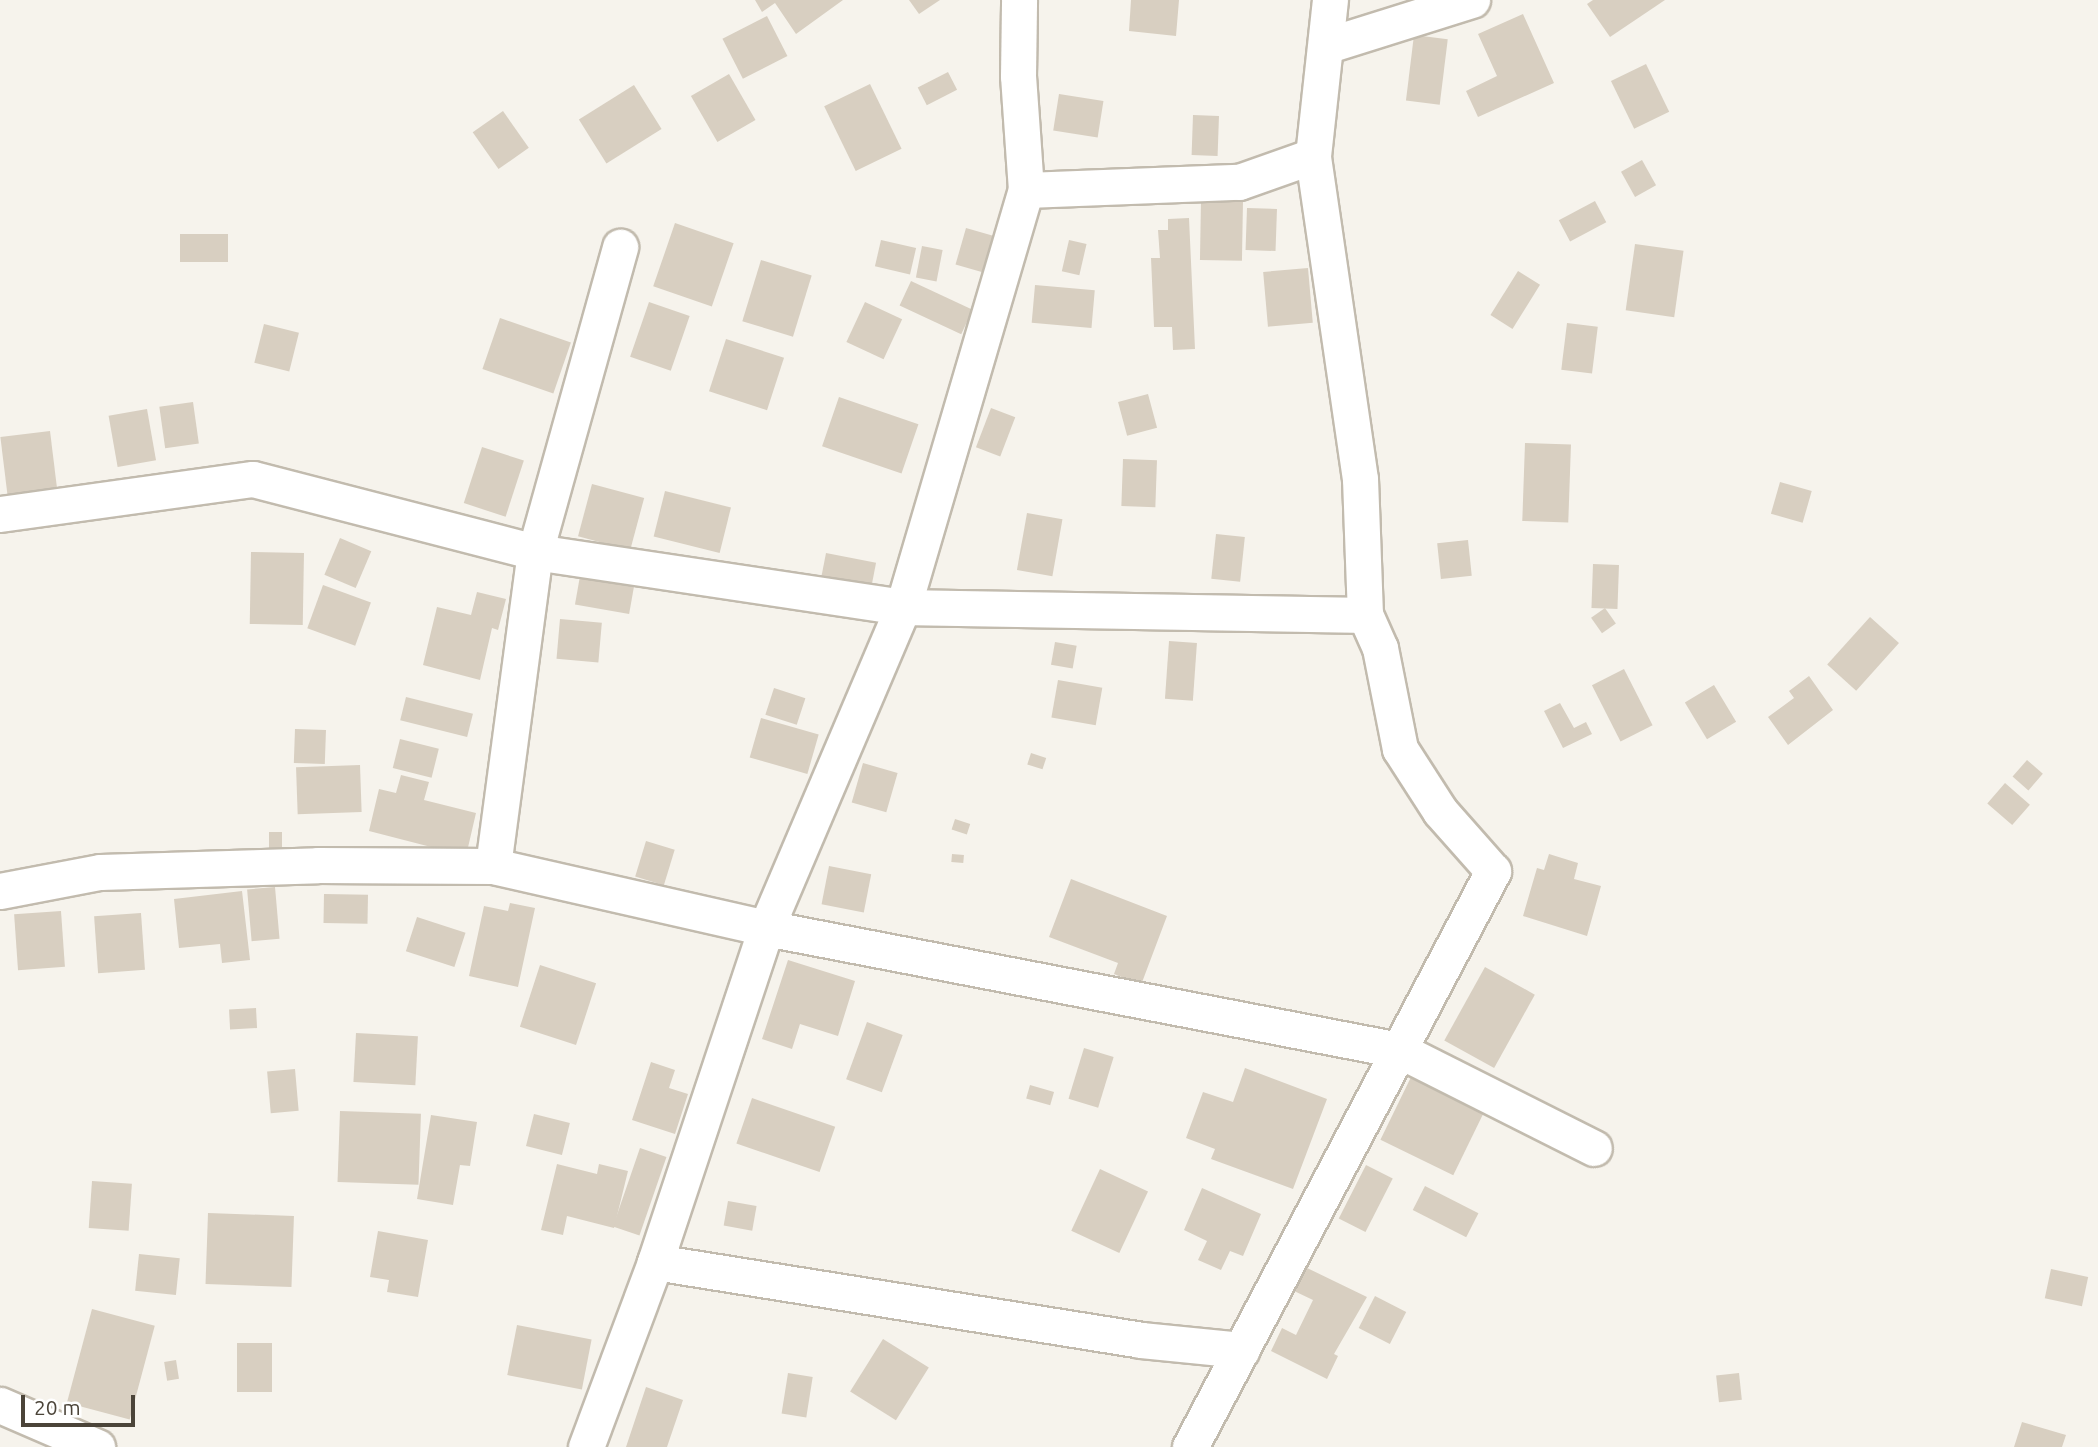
<!DOCTYPE html>
<style>
body{margin:0}
#map{position:relative;width:2098px;height:1447px;overflow:hidden;background:#f6f3ec;font-family:Ubuntu,sans-serif}
div>[style]{position:absolute}
[style*='--x']{left:calc(var(--x)*1px);top:calc(var(--y)*1px);width:calc(var(--w)*1px);rotate:calc(var(--a)*1deg)}
.building>*{inset:0;background:#d8cfc1;transform-origin:0 0}
.roads{filter:drop-shadow(2px 0 #c2bbae) drop-shadow(-2px 0 #c2bbae) drop-shadow(0 2px #c2bbae) drop-shadow(0 -2px #c2bbae)}
.street>*{height:35px;margin:-17.5px;padding:0 17.5px;transform-origin:17.5px;border-radius:17.5px;background:#fff}
span{translate:-50% -50%;white-space:nowrap;text-align:center;line-height:1.15;-webkit-text-stroke:5px #fff;paint-order:stroke}
.scale{position:absolute;left:21px;top:1395px;width:114px;height:32px;box-sizing:border-box;border:4px solid #4b4439;border-top:0;padding-left:9px;font-size:21px;line-height:24px;white-space:nowrap;color:#4b4439;-webkit-text-stroke:5px #fff;paint-order:stroke}
</style>
<div id="map">
<div class="building">
<i style="clip-path:polygon(755px 0,843px 0,796px 34px,775px 3px,762px 12px)"></i>
<i style="clip-path:polygon(909px 0,940px 0,919px 14px)"></i>
<i style="clip-path:polygon(1131px 0,1179px 0,1176px 36px,1129px 31px)"></i>
<i style="clip-path:polygon(1593px 0,1665px 0,1610px 37px,1587px 4px)"></i>
<i style="clip-path:polygon(1523px 14px,1554px 83px,1478px 117px,1466px 91px,1497px 76px,1478px 34px)"></i>
<i style="left:767px;top:16px;width:45px;height:50px;rotate:63deg"></i>
<i style="left:1414px;top:35px;width:34px;height:66px;rotate:7deg"></i>
<i style="left:1646px;top:64px;width:53px;height:39px;rotate:64deg"></i>
<i style="left:948px;top:72px;width:20px;height:34px;rotate:63deg"></i>
<i style="left:729px;top:74px;width:53px;height:44px;rotate:60deg"></i>
<i style="left:870px;top:84px;width:72px;height:51px;rotate:64deg"></i>
<i style="left:634px;top:85px;width:52px;height:65px;rotate:58deg"></i>
<i style="left:1059px;top:94px;width:45px;height:37px;rotate:9deg"></i>
<i style="left:503px;top:111px;width:45px;height:37px;rotate:55deg"></i>
<i style="left:1193px;top:115px;width:26px;height:40px;rotate:2deg"></i>
<i style="left:1642px;top:160px;width:29px;height:24px;rotate:61deg"></i>
<i style="left:1201px;top:200px;width:42px;height:60px;rotate:1deg"></i>
<i style="left:1595px;top:201px;width:24px;height:41px;rotate:62deg"></i>
<i style="left:1247px;top:208px;width:30px;height:42px;rotate:2deg"></i>
<i style="clip-path:polygon(1189px 218px,1195px 349px,1173px 350px,1172px 327px,1154px 327px,1151px 258px,1160px 258px,1158px 230px,1168px 230px,1168px 219px)"></i>
<i style="left:675px;top:223px;width:62px;height:67px;rotate:19deg"></i>
<i style="left:966px;top:228px;width:29px;height:38px;rotate:16deg"></i>
<i style="left:180px;top:234px;width:48px;height:28px"></i>
<i style="left:881px;top:240px;width:36px;height:27px;rotate:13deg"></i>
<i style="left:1069px;top:240px;width:18px;height:32px;rotate:13deg"></i>
<i style="left:1635px;top:244px;width:49px;height:67px;rotate:8deg"></i>
<i style="left:922px;top:246px;width:21px;height:32px;rotate:11deg"></i>
<i style="left:761px;top:260px;width:53px;height:64px;rotate:17deg"></i>
<i style="left:1308px;top:268px;width:55px;height:45px;rotate:85deg"></i>
<i style="left:1518px;top:271px;width:26px;height:52px;rotate:32deg"></i>
<i style="left:911px;top:281px;width:68px;height:27px;rotate:25deg"></i>
<i style="left:1035px;top:285px;width:60px;height:38px;rotate:5deg"></i>
<i style="left:649px;top:302px;width:43px;height:58px;rotate:19deg"></i>
<i style="left:865px;top:302px;width:41px;height:44px;rotate:25deg"></i>
<i style="left:500px;top:318px;width:75px;height:54px;rotate:19deg"></i>
<i style="left:1567px;top:323px;width:31px;height:47px;rotate:7deg"></i>
<i style="left:264px;top:324px;width:36px;height:40px;rotate:14deg"></i>
<i style="left:726px;top:339px;width:61px;height:55px;rotate:18deg"></i>
<i style="left:1148px;top:394px;width:35px;height:31px;rotate:75deg"></i>
<i style="left:839px;top:397px;width:84px;height:52px;rotate:19deg"></i>
<i style="left:193px;top:402px;width:42px;height:34px;rotate:82deg"></i>
<i style="left:991px;top:408px;width:26px;height:42px;rotate:21deg"></i>
<i style="left:147px;top:409px;width:52px;height:39px;rotate:80deg"></i>
<i style="left:50px;top:431px;width:65px;height:50px;rotate:83deg"></i>
<i style="left:1525px;top:443px;width:46px;height:78px;rotate:2deg"></i>
<i style="left:482px;top:447px;width:44px;height:59px;rotate:18deg"></i>
<i style="left:1123px;top:459px;width:34px;height:47px;rotate:2deg"></i>
<i style="left:1780px;top:482px;width:33px;height:33px;rotate:16deg"></i>
<i style="left:592px;top:484px;width:54px;height:54px;rotate:15deg"></i>
<i style="left:665px;top:491px;width:68px;height:47px;rotate:14deg"></i>
<i style="left:1027px;top:513px;width:36px;height:58px;rotate:10deg"></i>
<i style="left:1216px;top:534px;width:29px;height:45px;rotate:6deg"></i>
<i style="left:340px;top:538px;width:34px;height:40px;rotate:23deg"></i>
<i style="left:1468px;top:540px;width:36px;height:31px;rotate:84deg"></i>
<i style="left:251px;top:552px;width:53px;height:72px;rotate:1deg"></i>
<i style="left:826px;top:553px;width:51px;height:23px;rotate:11deg"></i>
<i style="left:1593px;top:564px;width:26px;height:44px;rotate:2deg"></i>
<i style="left:580px;top:576px;width:55px;height:29px;rotate:10deg"></i>
<i style="left:323px;top:585px;width:51px;height:46px;rotate:20deg"></i>
<i style="clip-path:polygon(477px 592px,506px 599px,498px 630px,492px 628px,480px 680px,423px 665px,437px 607px,471px 615px)"></i>
<i style="left:1605px;top:608px;width:19px;height:17px;rotate:55deg"></i>
<i style="left:1870px;top:617px;width:39px;height:64px;rotate:42deg"></i>
<i style="left:560px;top:619px;width:42px;height:40px;rotate:5deg"></i>
<i style="left:1169px;top:641px;width:28px;height:58px;rotate:4deg"></i>
<i style="left:1055px;top:642px;width:22px;height:23px;rotate:10deg"></i>
<i style="left:1624px;top:669px;width:63px;height:36px;rotate:63deg"></i>
<i style="clip-path:polygon(1809px 676px,1833px 710px,1788px 745px,1768px 717px,1794px 698px,1789px 691px)"></i>
<i style="left:1058px;top:680px;width:45px;height:38px;rotate:10deg"></i>
<i style="left:1714px;top:685px;width:43px;height:34px;rotate:59deg"></i>
<i style="left:774px;top:688px;width:33px;height:28px;rotate:18deg"></i>
<i style="left:406px;top:697px;width:69px;height:24px;rotate:14deg"></i>
<i style="clip-path:polygon(1560px 703px,1574px 728px,1586px 722px,1592px 734px,1563px 748px,1544px 711px)"></i>
<i style="left:761px;top:718px;width:60px;height:41px;rotate:16deg"></i>
<i style="left:295px;top:729px;width:31px;height:34px;rotate:2deg"></i>
<i style="left:400px;top:739px;width:40px;height:30px;rotate:14deg"></i>
<i style="left:1031px;top:753px;width:16px;height:12px;rotate:18deg"></i>
<i style="left:2027px;top:760px;width:21px;height:22px;rotate:41deg"></i>
<i style="left:863px;top:763px;width:36px;height:41px;rotate:16deg"></i>
<i style="left:360px;top:765px;width:47px;height:64px;rotate:88deg"></i>
<i style="clip-path:polygon(401px 775px,429px 782px,424px 800px,476px 813px,466px 856px,369px 831px,379px 789px,396px 793px)"></i>
<i style="left:2005px;top:783px;width:33px;height:27px;rotate:41deg"></i>
<i style="left:955px;top:819px;width:16px;height:11px;rotate:18deg"></i>
<i style="left:282px;top:832px;width:16px;height:13px;rotate:90deg"></i>
<i style="left:646px;top:841px;width:30px;height:37px;rotate:17deg"></i>
<i style="left:952px;top:854px;width:12px;height:8px;rotate:5deg"></i>
<i style="clip-path:polygon(1549px 854px,1578px 863px,1574px 879px,1601px 886px,1587px 936px,1523px 916px,1537px 868px,1544px 870px)"></i>
<i style="left:829px;top:866px;width:43px;height:39px;rotate:11deg"></i>
<i style="clip-path:polygon(1071px 879px,1167px 916px,1141px 985px,1114px 974px,1118px 963px,1049px 937px)"></i>
<i style="left:275px;top:887px;width:52px;height:28px;rotate:85deg"></i>
<i style="clip-path:polygon(242px 891px,250px 960px,222px 963px,220px 944px,179px 948px,174px 899px)"></i>
<i style="left:324px;top:894px;width:44px;height:29px;rotate:1deg"></i>
<i style="clip-path:polygon(510px 903px,535px 908px,518px 987px,469px 976px,484px 906px,508px 911px)"></i>
<i style="left:61px;top:911px;width:56px;height:47px;rotate:86deg"></i>
<i style="left:141px;top:913px;width:57px;height:47px;rotate:86deg"></i>
<i style="left:417px;top:917px;width:51px;height:36px;rotate:18deg"></i>
<i style="clip-path:polygon(788px 960px,855px 981px,838px 1036px,800px 1024px,792px 1049px,762px 1039px)"></i>
<i style="left:540px;top:965px;width:59px;height:65px;rotate:18deg"></i>
<i style="left:1485px;top:967px;width:57px;height:84px;rotate:29deg"></i>
<i style="left:256px;top:1008px;width:20px;height:27px;rotate:87deg"></i>
<i style="left:867px;top:1022px;width:38px;height:61px;rotate:20deg"></i>
<i style="left:356px;top:1033px;width:62px;height:49px;rotate:3deg"></i>
<i style="left:1084px;top:1048px;width:31px;height:53px;rotate:17deg"></i>
<i style="clip-path:polygon(651px 1062px,675px 1070px,669px 1088px,688px 1094px,675px 1134px,632px 1120px)"></i>
<i style="clip-path:polygon(1245px 1068px,1327px 1099px,1293px 1189px,1211px 1159px,1215px 1149px,1186px 1138px,1203px 1092px,1233px 1102px)"></i>
<i style="left:295px;top:1069px;width:42px;height:28px;rotate:85deg"></i>
<i style="left:1412px;top:1075px;width:81px;height:72px;rotate:26deg"></i>
<i style="left:1030px;top:1085px;width:25px;height:14px;rotate:16deg"></i>
<i style="left:752px;top:1098px;width:88px;height:48px;rotate:19deg"></i>
<i style="left:340px;top:1111px;width:81px;height:71px;rotate:2deg"></i>
<i style="left:534px;top:1114px;width:37px;height:33px;rotate:14deg"></i>
<i style="clip-path:polygon(431px 1115px,477px 1122px,470px 1166px,460px 1165px,453px 1205px,417px 1199px)"></i>
<i style="left:640px;top:1148px;width:28px;height:83px;rotate:19deg"></i>
<i style="clip-path:polygon(557px 1164px,597px 1174px,599px 1164px,628px 1171px,614px 1228px,567px 1216px,563px 1235px,541px 1230px)"></i>
<i style="left:1366px;top:1165px;width:30px;height:60px;rotate:27deg"></i>
<i style="left:1100px;top:1169px;width:53px;height:68px;rotate:25deg"></i>
<i style="left:92px;top:1181px;width:40px;height:47px;rotate:4deg"></i>
<i style="left:1425px;top:1186px;width:60px;height:27px;rotate:27deg"></i>
<i style="clip-path:polygon(1202px 1188px,1261px 1214px,1243px 1256px,1230px 1251px,1221px 1270px,1198px 1260px,1207px 1241px,1184px 1230px)"></i>
<i style="left:728px;top:1201px;width:29px;height:25px;rotate:10deg"></i>
<i style="left:208px;top:1213px;width:86px;height:71px;rotate:2deg"></i>
<i style="clip-path:polygon(378px 1231px,428px 1240px,418px 1297px,387px 1292px,389px 1280px,370px 1277px)"></i>
<i style="left:139px;top:1254px;width:41px;height:37px;rotate:6deg"></i>
<i style="clip-path:polygon(1303px 1266px,1367px 1297px,1334px 1354px,1338px 1356px,1327px 1379px,1271px 1351px,1282px 1328px,1296px 1335px,1313px 1300px,1292px 1290px)"></i>
<i style="left:2051px;top:1269px;width:38px;height:30px;rotate:12deg"></i>
<i style="left:1375px;top:1296px;width:35px;height:36px;rotate:27deg"></i>
<i style="left:92px;top:1309px;width:65px;height:97px;rotate:15deg"></i>
<i style="left:517px;top:1325px;width:76px;height:51px;rotate:11deg"></i>
<i style="left:883px;top:1339px;width:54px;height:62px;rotate:32deg"></i>
<i style="left:272px;top:1343px;width:49px;height:35px;rotate:90deg"></i>
<i style="left:176px;top:1360px;width:19px;height:12px;rotate:81deg"></i>
<i style="left:788px;top:1373px;width:25px;height:41px;rotate:9deg"></i>
<i style="left:1739px;top:1373px;width:27px;height:23px;rotate:84deg"></i>
<i style="clip-path:polygon(646px 1387px,683px 1400px,667px 1447px,626px 1447px)"></i>
<i style="clip-path:polygon(2022px 1422px,2066px 1435px,2062px 1447px,2014px 1447px)"></i>
</div>
<div class="roads">
<div class="street">
<i style="--x:1328;--y:45;--w:151;--a:-17.4"></i>
<i style="--x:1026;--y:190;--w:213;--a:-2.2"></i>
<i style="--x:1239;--y:182;--w:78;--a:-19.4"></i>
<i style="--x:1313;--y:156;--w:157;--a:-83.8"></i>
<i style="--x:0;--y:514;--w:255;--a:-7.9"></i>
<i style="--x:253;--y:479;--w:291;--a:14.5"></i>
<i style="--x:535;--y:552;--w:372;--a:8.5"></i>
<i style="--x:903;--y:607;--w:462;--a:1"></i>
<i style="--x:493;--y:866;--w:317;--a:-82.4"></i>
<i style="--x:535;--y:552;--w:317;--a:-74.4"></i>
<i style="--x:0;--y:891;--w:102;--a:-10.8"></i>
<i style="--x:100;--y:872;--w:218;--a:-1.8"></i>
<i style="--x:318;--y:865;--w:175;--a:0.3"></i>
<i style="--x:493;--y:866;--w:280;--a:12.8"></i>
<i style="--x:766;--y:928;--w:645;--a:10.91"></i>
<i style="--x:1399;--y:1050;--w:218;--a:26.7"></i>
<i style="--x:655;--y:1262;--w:492;--a:9.1"></i>
<i style="--x:1141;--y:1340;--w:101;--a:5.7"></i>
<i style="--x:0;--y:1405;--w:106;--a:23.4"></i>
<i style="--x:586;--y:1447;--w:197;--a:-69.5"></i>
<i style="--x:655;--y:1262;--w:352;--a:-71.6"></i>
<i style="--x:766;--y:928;--w:349;--a:-66.9"></i>
<i style="--x:903;--y:607;--w:435;--a:-73.6"></i>
<i style="--x:1026;--y:190;--w:114;--a:-94"></i>
<i style="--x:1018;--y:76;--w:76;--a:-89.2"></i>
<i style="--x:1190;--y:1447;--w:651;--a:-62.25"></i>
<i style="--x:1493;--y:871;--w:80;--a:-131.5"></i>
<i style="--x:1440;--y:811;--w:74;--a:-122.8"></i>
<i style="--x:1400;--y:749;--w:103;--a:-101.2"></i>
<i style="--x:1380;--y:648;--w:36;--a:-114"></i>
<i style="--x:1365;--y:615;--w:136;--a:-92.1"></i>
<i style="--x:1360;--y:479;--w:326;--a:-98.3"></i>
</div>
</div>
<div class="scale">20 m</div>
</div>
